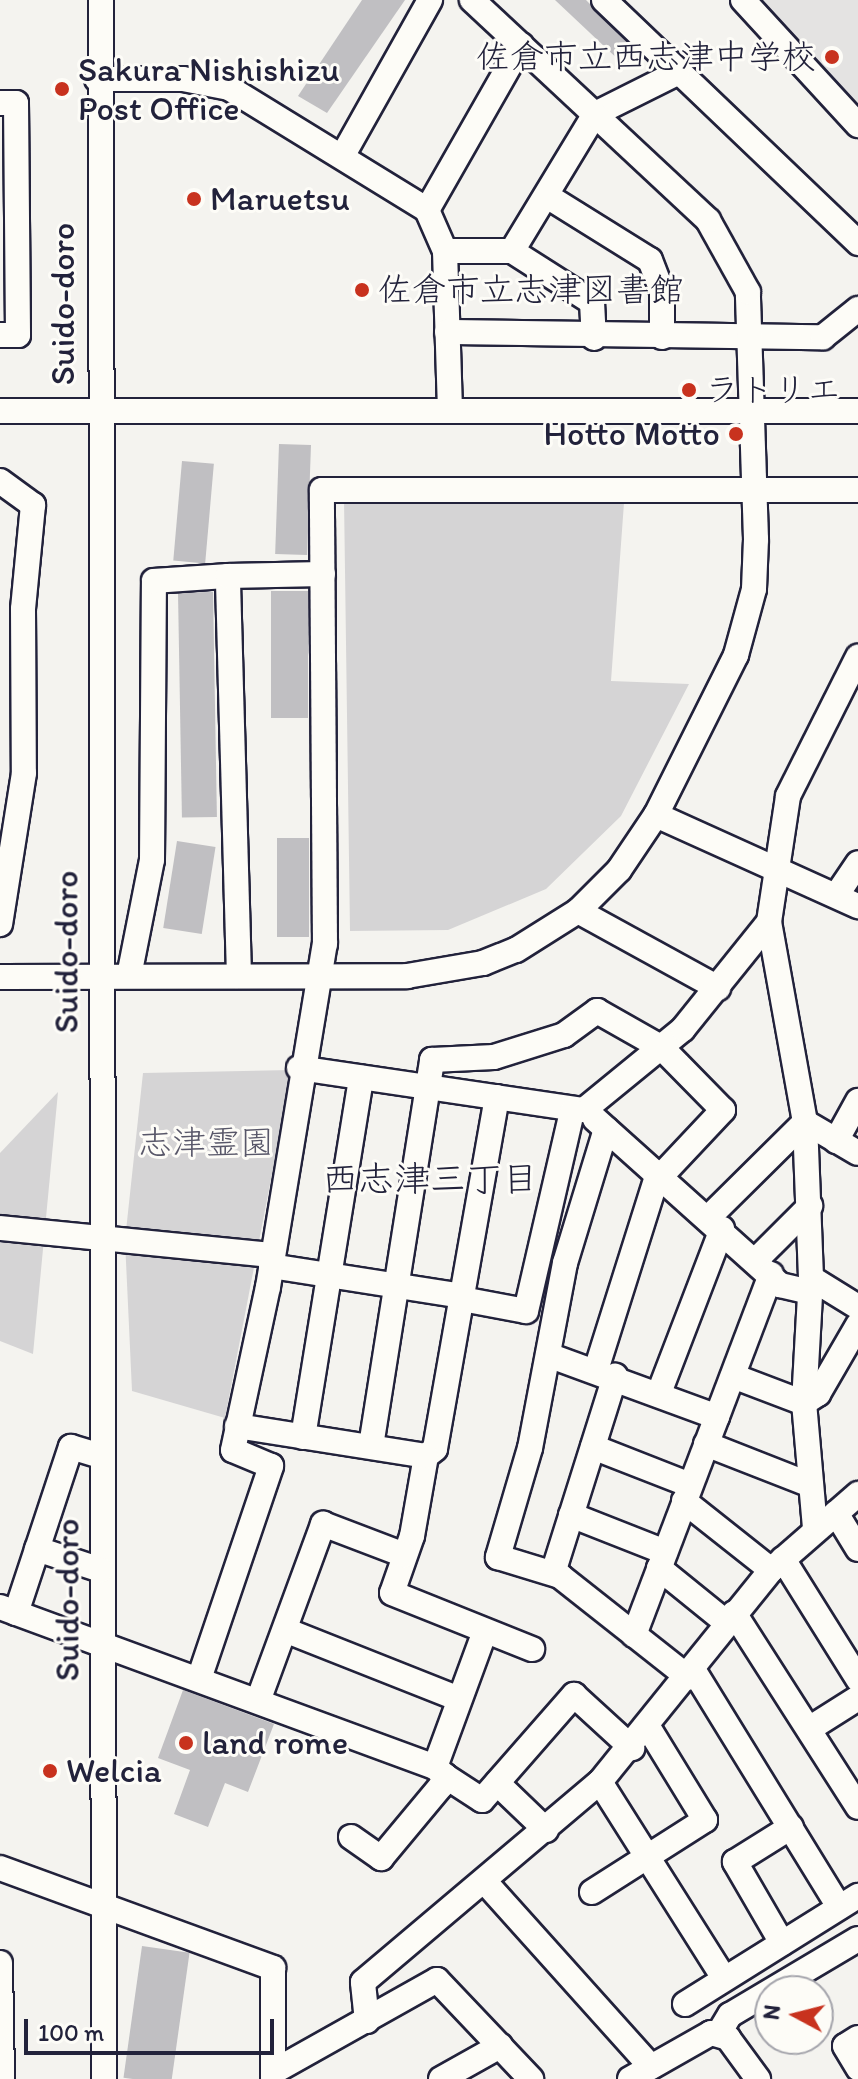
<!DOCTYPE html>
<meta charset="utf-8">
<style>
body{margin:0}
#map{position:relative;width:858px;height:2079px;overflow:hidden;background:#f4f3ef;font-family:Itim,"Klee One",sans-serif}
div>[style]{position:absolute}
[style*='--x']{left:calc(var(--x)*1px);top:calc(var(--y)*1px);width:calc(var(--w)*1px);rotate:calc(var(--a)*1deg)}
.built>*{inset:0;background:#e4e3e2}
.green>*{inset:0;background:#d5d4d5}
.building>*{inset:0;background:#c0bfc2;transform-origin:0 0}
.roads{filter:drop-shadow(2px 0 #22223b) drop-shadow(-2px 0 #22223b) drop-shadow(0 2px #22223b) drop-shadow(0 -2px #22223b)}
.minor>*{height:24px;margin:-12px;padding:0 12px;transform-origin:12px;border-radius:12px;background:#fdfcf7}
.dots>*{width:22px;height:22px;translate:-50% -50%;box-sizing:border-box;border:4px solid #fdfcf7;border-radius:50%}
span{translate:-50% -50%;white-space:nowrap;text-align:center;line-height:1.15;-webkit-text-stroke:6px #fdfcf7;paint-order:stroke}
.poi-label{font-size:34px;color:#22223b}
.right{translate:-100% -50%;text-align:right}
.left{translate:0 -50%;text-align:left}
.street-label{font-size:34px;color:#22223b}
.park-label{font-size:34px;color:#585769}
.neighbourhood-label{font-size:36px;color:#22223b}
.north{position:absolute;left:754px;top:1975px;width:80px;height:80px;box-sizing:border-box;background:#fdfcf7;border:2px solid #a5a5ac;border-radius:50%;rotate:277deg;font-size:22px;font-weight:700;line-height:32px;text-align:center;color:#22223b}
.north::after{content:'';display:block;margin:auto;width:28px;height:36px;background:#c8321e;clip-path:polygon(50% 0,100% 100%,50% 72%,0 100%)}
.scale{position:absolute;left:24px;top:2019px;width:250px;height:36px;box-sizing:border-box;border:4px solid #22223b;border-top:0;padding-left:10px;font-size:24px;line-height:28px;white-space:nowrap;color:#22223b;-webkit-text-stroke:6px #fdfcf7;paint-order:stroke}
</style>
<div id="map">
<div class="built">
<i style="clip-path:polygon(754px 0,858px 0,858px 113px)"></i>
</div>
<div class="green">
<i style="clip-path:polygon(344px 499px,624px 503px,611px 681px,689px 684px,621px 816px,546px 889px,448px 930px,350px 931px)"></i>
<i style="clip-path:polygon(292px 1070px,225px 1418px,132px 1391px,125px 1240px,143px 1073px)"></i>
<i style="clip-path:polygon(58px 1092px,33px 1354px,0 1341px,0 1153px)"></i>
</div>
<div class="building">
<i style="clip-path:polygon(362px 0,405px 0,327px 113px,298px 96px)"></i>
<i style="clip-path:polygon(555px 0,586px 0,636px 51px,623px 64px)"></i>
<i style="left:279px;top:444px;width:32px;height:110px;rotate:2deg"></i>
<i style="left:182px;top:461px;width:32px;height:100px;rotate:5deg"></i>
<i style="left:271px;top:591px;width:37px;height:127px"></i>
<i style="left:213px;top:592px;width:225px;height:35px;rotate:89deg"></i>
<i style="left:277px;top:838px;width:32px;height:99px"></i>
<i style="left:177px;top:841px;width:39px;height:88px;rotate:9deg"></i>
<i style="clip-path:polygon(183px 1690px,274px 1724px,248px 1792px,225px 1783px,208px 1827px,174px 1814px,190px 1770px,158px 1758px)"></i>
<i style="left:142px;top:1946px;width:48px;height:133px;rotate:8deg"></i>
</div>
<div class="roads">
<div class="minor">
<i style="--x:101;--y:0;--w:2079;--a:89.92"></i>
<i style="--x:604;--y:0;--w:352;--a:43.7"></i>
<i style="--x:743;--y:0;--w:170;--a:47.4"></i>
<i style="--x:97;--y:79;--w:86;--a:0"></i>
<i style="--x:183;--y:79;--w:47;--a:11.1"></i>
<i style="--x:229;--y:88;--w:233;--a:31.6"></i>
<i style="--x:427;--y:210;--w:45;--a:66.3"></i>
<i style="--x:445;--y:251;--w:160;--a:88.2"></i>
<i style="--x:0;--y:103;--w:16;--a:0"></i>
<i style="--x:16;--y:103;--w:232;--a:89.5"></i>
<i style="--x:18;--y:335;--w:18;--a:180"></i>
<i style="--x:343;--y:155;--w:178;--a:-60.7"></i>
<i style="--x:547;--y:196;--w:121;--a:31.9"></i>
<i style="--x:650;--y:260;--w:33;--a:69"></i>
<i style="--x:662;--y:291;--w:46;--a:90"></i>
<i style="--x:427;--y:210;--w:190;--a:-60.3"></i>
<i style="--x:445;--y:251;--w:67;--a:0"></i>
<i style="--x:512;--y:251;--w:160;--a:-58.8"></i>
<i style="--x:595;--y:114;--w:92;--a:-26.6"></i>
<i style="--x:512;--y:251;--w:95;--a:32.5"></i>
<i style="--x:592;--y:302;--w:36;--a:87"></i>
<i style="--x:447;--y:332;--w:376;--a:0.8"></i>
<i style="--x:823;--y:337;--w:45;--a:-38.7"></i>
<i style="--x:0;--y:411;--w:858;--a:0"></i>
<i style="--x:0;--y:481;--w:41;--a:36"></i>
<i style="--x:33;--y:505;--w:104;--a:95.5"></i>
<i style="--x:23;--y:609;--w:164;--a:89.7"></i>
<i style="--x:24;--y:773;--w:153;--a:99"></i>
<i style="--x:656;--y:815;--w:222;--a:24.3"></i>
<i style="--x:838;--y:893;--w:36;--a:-56"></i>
<i style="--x:578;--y:911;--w:160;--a:28.8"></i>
<i style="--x:129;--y:976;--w:118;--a:-78.8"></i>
<i style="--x:152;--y:860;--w:279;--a:-89.6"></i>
<i style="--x:154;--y:581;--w:74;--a:-3.9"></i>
<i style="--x:239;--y:976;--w:400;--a:-91.6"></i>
<i style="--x:228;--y:576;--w:95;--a:-1.2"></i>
<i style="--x:0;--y:977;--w:407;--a:-0.1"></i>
<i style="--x:407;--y:976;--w:77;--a:-9.7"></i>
<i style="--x:483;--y:963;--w:35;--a:-22"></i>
<i style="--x:516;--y:950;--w:73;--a:-32.2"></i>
<i style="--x:578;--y:911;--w:58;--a:-45"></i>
<i style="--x:619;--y:870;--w:66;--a:-56.1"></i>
<i style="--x:656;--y:815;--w:179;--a:-63.4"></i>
<i style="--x:736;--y:655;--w:68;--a:-74.7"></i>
<i style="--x:754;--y:589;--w:50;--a:-87.7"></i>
<i style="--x:756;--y:539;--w:247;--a:-91.9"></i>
<i style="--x:748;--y:292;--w:82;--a:-119.1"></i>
<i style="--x:708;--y:220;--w:323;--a:-137"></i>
<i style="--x:299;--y:1068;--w:288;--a:8.4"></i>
<i style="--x:584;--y:1110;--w:128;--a:-39.3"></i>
<i style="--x:683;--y:1029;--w:137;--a:-51.2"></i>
<i style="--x:497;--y:1097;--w:357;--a:100"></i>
<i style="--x:435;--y:1449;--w:11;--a:142"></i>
<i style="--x:426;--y:1456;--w:81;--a:99.9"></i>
<i style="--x:412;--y:1536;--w:60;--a:109.3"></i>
<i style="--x:392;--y:1593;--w:151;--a:21.8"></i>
<i style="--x:595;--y:1119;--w:249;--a:41.9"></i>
<i style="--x:780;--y:1285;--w:32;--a:13"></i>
<i style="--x:606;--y:1129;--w:140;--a:107"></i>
<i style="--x:565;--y:1263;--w:188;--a:100.7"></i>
<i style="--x:530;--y:1448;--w:114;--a:106.4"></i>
<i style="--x:498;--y:1557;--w:65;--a:17"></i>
<i style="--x:560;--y:1576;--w:164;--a:38.3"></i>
<i style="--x:836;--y:1141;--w:46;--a:-61.2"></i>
<i style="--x:710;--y:1216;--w:134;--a:-44.7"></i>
<i style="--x:805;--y:1122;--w:61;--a:30.3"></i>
<i style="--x:0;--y:1228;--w:273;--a:5.7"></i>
<i style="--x:758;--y:1258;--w:74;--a:-45"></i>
<i style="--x:271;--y:1266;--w:193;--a:8.9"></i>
<i style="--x:811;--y:1278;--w:55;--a:31.7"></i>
<i style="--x:462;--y:1299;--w:65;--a:10.6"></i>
<i style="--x:526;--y:1311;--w:205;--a:-77"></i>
<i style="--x:548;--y:1355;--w:180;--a:20.1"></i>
<i style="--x:596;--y:1370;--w:207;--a:-72.5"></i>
<i style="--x:733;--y:1376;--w:76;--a:20.8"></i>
<i style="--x:804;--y:1403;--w:17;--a:-33"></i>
<i style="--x:818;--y:1394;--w:80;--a:-59.9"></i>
<i style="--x:659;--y:1393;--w:176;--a:-69"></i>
<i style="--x:237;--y:1426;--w:191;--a:9"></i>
<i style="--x:303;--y:1437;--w:364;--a:-80.8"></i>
<i style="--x:706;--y:1444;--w:110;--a:21.4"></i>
<i style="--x:371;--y:1446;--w:391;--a:-81"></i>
<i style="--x:432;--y:1060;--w:62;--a:-2.8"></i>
<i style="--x:494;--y:1057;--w:73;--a:-17.4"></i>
<i style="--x:564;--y:1035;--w:41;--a:-36"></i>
<i style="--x:597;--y:1011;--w:75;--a:29.6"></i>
<i style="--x:662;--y:1048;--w:87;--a:45.5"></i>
<i style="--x:723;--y:1110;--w:91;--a:133.2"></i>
<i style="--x:593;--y:1447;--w:104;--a:21.4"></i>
<i style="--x:684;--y:1501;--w:111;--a:38.4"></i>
<i style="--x:836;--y:1513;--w:42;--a:58.6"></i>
<i style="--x:571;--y:1515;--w:101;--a:21.5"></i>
<i style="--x:815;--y:1528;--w:125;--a:-95"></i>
<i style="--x:804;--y:1403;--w:125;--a:-86.8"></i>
<i style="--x:811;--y:1278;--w:156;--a:-92.2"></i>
<i style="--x:805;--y:1122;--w:203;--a:-100.2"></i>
<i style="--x:769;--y:922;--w:127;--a:-81.4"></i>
<i style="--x:788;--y:796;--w:156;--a:-63.3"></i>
<i style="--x:37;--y:1549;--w:67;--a:18.2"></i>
<i style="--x:783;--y:1559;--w:142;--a:58"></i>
<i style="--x:659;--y:1568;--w:87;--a:39"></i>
<i style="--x:553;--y:1573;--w:207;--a:-72.5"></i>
<i style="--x:0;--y:1607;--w:463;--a:20.2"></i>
<i style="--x:435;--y:1767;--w:145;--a:-69.8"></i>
<i style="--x:16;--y:1613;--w:175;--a:-71.7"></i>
<i style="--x:71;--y:1447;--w:31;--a:17"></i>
<i style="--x:734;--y:1613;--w:230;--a:57.4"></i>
<i style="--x:285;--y:1630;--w:187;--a:21.6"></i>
<i style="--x:634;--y:1635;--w:386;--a:-69.2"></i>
<i style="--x:694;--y:1671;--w:277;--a:58.4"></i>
<i style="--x:199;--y:1679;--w:225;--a:-71.3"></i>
<i style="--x:271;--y:1466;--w:41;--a:-157.2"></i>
<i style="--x:233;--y:1450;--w:167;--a:-77.9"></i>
<i style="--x:268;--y:1287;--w:348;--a:-80.6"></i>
<i style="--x:325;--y:944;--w:454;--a:-90.4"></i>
<i style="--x:322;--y:490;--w:536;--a:0"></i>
<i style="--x:258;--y:1701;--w:189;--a:-69.8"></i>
<i style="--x:323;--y:1524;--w:87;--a:20.9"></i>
<i style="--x:809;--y:1729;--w:58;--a:-32.3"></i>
<i style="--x:445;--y:1776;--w:44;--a:33"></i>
<i style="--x:482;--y:1800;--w:140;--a:-48.8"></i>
<i style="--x:574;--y:1695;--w:79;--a:42.4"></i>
<i style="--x:600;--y:1782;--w:232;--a:57.7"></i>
<i style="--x:497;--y:1783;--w:68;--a:43.8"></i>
<i style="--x:351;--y:1837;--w:37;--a:35"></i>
<i style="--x:381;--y:1858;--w:94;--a:-50.2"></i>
<i style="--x:441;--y:1786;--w:11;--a:-68"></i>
<i style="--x:445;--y:1776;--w:13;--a:-138"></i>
<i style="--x:0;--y:1868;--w:291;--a:20.1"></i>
<i style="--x:273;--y:1968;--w:111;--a:90"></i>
<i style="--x:486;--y:1883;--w:247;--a:48.1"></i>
<i style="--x:592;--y:1892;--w:134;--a:-32.5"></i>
<i style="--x:705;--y:1820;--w:109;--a:-121.5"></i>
<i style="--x:782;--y:1943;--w:94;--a:-120.1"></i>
<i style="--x:735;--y:1862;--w:66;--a:-32"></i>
<i style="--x:0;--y:1963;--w:116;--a:89"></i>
<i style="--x:685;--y:2004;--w:204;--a:-32"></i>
<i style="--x:367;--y:2021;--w:39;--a:-96"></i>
<i style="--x:363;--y:1982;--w:310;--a:-40.2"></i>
<i style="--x:600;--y:1782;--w:272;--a:-51.1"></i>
<i style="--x:771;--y:1570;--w:116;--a:-41.1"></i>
<i style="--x:719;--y:2033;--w:21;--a:-59"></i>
<i style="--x:730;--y:2015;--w:149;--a:-30.7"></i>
<i style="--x:858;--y:2038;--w:15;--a:148"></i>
<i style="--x:845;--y:2046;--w:26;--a:59"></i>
<i style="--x:273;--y:2072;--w:188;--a:-29.3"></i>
<i style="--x:437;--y:1980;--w:137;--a:46.5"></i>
<i style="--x:441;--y:2079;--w:68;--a:-29.2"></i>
<i style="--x:630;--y:2079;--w:93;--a:-29.6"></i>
<i style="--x:711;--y:2033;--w:18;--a:16"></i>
<i style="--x:728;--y:2038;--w:51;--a:53.8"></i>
</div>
</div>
<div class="dots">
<i style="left:832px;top:57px;background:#c8321e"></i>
<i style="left:62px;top:89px;background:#c8321e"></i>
<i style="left:194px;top:199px;background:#c8321e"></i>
<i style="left:362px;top:290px;background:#c8321e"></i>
<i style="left:689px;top:390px;background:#c8321e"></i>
<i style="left:736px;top:434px;background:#c8321e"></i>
<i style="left:186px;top:1743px;background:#c8321e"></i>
<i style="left:50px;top:1771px;background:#c8321e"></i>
</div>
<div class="poi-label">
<span class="right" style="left:816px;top:57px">佐倉市立西志津中学校</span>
<span class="left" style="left:78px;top:89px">Sakura Nishishizu<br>Post Office</span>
<span class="left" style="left:210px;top:199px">Maruetsu</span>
<span class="left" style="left:378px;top:290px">佐倉市立志津図書館</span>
<span class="left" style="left:705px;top:390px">ラトリエ</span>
<span class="right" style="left:720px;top:434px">Hotto Motto</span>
<span class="left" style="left:202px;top:1743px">land rome</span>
<span class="left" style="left:66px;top:1771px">Welcia</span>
</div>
<div class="street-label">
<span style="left:63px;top:304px;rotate:-90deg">Suido-doro</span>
<span style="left:66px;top:952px;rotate:-90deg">Suido-doro</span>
<span style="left:67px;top:1600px;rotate:-90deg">Suido-doro</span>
</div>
<div class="park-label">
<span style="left:206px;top:1143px">志津霊園</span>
</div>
<div class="neighbourhood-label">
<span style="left:430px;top:1179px">西志津三丁目</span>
</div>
<div class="north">N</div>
<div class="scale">100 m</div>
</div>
